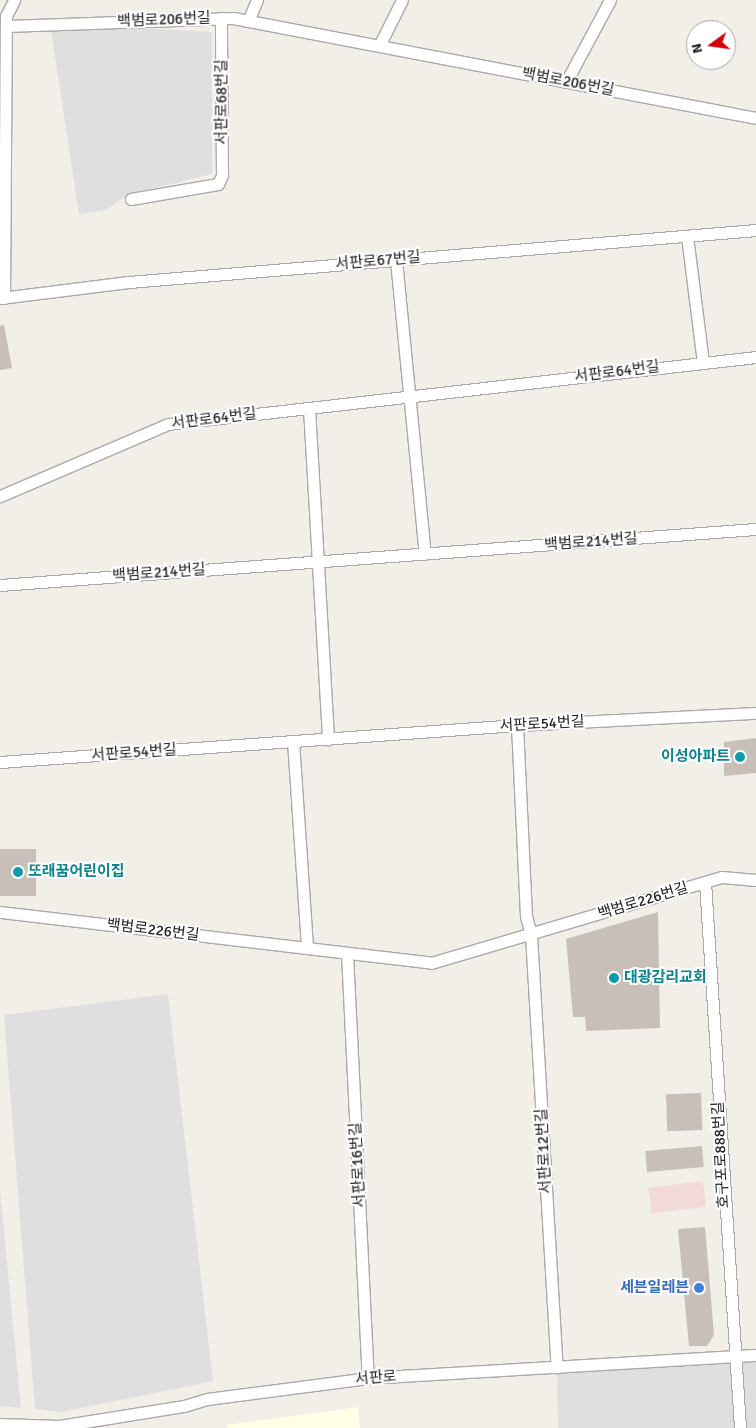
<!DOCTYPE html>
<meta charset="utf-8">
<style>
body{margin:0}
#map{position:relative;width:756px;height:1428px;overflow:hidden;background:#f2efe9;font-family:Signika,"Noto Sans KR",sans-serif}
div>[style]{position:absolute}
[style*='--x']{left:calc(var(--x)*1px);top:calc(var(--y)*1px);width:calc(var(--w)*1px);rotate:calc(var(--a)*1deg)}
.residential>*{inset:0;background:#e0dfdf}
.commercial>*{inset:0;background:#f2dad9;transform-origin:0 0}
.education>*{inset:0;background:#ffffe5}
.building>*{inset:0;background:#c7bfb8;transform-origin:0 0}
.roads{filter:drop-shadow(1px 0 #a9a9a9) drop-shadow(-1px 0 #a9a9a9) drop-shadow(0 1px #a9a9a9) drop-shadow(0 -1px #a9a9a9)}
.lane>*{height:11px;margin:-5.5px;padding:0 5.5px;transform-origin:5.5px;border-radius:5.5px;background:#fff}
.dots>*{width:14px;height:14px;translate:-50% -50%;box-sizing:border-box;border:2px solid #fff;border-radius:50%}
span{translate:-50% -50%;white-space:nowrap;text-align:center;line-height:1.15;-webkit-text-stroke:4px #fff;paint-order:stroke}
.street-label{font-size:15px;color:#222}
.culture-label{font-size:15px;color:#0d838f;font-weight:700}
.right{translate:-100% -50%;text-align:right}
.left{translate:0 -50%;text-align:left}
.shop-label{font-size:15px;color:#366cbe;font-weight:700}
.north{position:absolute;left:686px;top:20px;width:50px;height:50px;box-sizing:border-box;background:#fff;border:1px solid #a7a7a7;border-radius:50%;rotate:256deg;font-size:14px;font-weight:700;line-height:20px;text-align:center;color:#222}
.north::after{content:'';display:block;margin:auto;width:18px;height:22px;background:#d40000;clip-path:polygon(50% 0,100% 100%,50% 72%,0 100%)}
</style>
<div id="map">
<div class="residential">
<i style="clip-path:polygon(135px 28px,212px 32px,212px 174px,127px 195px,106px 210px,79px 214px,51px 30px)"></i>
<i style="clip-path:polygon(168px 994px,213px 1381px,62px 1412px,35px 1409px,4px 1015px)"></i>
<i style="clip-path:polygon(0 1189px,21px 1408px,0 1406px)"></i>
<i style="clip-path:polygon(756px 1355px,756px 1428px,558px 1428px,557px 1367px)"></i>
</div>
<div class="commercial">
<i style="left:703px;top:1181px;width:26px;height:55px;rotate:83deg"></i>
</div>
<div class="education">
<i style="clip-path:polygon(358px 1407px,360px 1428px,227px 1428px,227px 1425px)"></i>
</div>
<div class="building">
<i style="clip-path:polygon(4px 325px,12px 368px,0 370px,0 326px)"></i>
<i style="clip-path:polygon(756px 738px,756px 773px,724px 776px,724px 742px)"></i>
<i style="left:36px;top:849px;width:47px;height:36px;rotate:90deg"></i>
<i style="clip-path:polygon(658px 912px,660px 1028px,586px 1031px,585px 1017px,573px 1017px,566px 939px)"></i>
<i style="left:701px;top:1093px;width:37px;height:35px;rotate:88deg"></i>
<i style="left:702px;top:1146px;width:21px;height:57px;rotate:85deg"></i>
<i style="clip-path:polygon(705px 1227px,714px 1335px,707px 1346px,689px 1346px,678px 1229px)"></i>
</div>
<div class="roads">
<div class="lane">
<i style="--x:248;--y:21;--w:23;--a:-67"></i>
<i style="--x:6;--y:26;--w:227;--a:-2"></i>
<i style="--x:233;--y:18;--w:532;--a:10.82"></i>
<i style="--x:379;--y:46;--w:51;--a:-63.4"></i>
<i style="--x:566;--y:82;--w:93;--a:-61.8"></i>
<i style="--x:131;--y:199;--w:88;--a:-9.8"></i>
<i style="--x:218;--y:184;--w:10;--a:-66"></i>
<i style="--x:222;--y:175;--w:157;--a:-90.4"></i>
<i style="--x:687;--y:236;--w:127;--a:82.8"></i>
<i style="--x:396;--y:260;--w:295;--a:84.4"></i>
<i style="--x:0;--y:298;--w:130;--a:-7.1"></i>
<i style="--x:129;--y:282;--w:629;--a:-4.74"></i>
<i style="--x:4;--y:298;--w:282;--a:-89.6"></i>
<i style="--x:6;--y:16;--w:18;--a:-63"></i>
<i style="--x:309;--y:408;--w:332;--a:86.7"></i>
<i style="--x:0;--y:496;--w:183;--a:-23.2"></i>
<i style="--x:168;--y:424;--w:592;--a:-6.5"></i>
<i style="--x:0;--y:585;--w:758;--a:-4.24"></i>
<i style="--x:517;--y:725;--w:191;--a:87.3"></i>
<i style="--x:526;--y:916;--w:20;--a:75"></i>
<i style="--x:531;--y:935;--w:433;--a:86.6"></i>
<i style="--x:293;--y:741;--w:207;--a:86.1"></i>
<i style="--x:0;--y:762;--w:518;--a:-4.09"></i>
<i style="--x:517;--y:725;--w:239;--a:-2.9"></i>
<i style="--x:705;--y:882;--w:547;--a:86.33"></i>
<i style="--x:0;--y:912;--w:434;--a:6.7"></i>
<i style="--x:431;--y:963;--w:303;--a:-16.5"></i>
<i style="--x:722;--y:877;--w:34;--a:5"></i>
<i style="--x:347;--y:953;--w:426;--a:87.2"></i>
<i style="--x:0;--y:1424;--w:59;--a:1.9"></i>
<i style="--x:59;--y:1426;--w:127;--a:-9.1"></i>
<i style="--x:184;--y:1406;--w:24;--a:-17"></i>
<i style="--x:207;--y:1399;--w:162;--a:-7.4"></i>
<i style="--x:368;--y:1378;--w:389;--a:-3.4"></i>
</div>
</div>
<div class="dots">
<i style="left:740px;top:757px;background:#0f9aa8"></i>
<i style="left:18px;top:872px;background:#0f9aa8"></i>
<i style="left:614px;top:978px;background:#0f9aa8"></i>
<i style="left:699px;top:1288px;background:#3f7fe0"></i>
</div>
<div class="street-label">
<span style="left:164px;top:20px;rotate:-2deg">백범로206번길</span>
<span style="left:568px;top:82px;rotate:11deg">백범로206번길</span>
<span style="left:222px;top:102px;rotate:-90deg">서판로68번길</span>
<span style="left:378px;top:261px;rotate:-5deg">서판로67번길</span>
<span style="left:617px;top:372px;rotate:-7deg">서판로64번길</span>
<span style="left:214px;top:419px;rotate:-7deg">서판로64번길</span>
<span style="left:591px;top:542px;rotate:-4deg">백범로214번길</span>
<span style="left:159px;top:573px;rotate:-4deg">백범로214번길</span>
<span style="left:542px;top:724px;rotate:-3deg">서판로54번길</span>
<span style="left:134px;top:753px;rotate:-4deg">서판로54번길</span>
<span style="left:643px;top:901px;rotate:-17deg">백범로226번길</span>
<span style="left:153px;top:930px;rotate:7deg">백범로226번길</span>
<span style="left:544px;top:1151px;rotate:-93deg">서판로12번길</span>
<span style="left:721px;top:1155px;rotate:-93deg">호구포로888번길</span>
<span style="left:358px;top:1165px;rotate:-93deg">서판로16번길</span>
<span style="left:376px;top:1378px;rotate:-5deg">서판로</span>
</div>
<div class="culture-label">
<span class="right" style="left:730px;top:757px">이성아파트</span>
<span class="left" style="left:28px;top:872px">또래꿈어린이집</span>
<span class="left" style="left:624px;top:978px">대광감리교회</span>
</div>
<div class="shop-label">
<span class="right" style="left:689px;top:1288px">세븐일레븐</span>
</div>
<div class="north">N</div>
</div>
